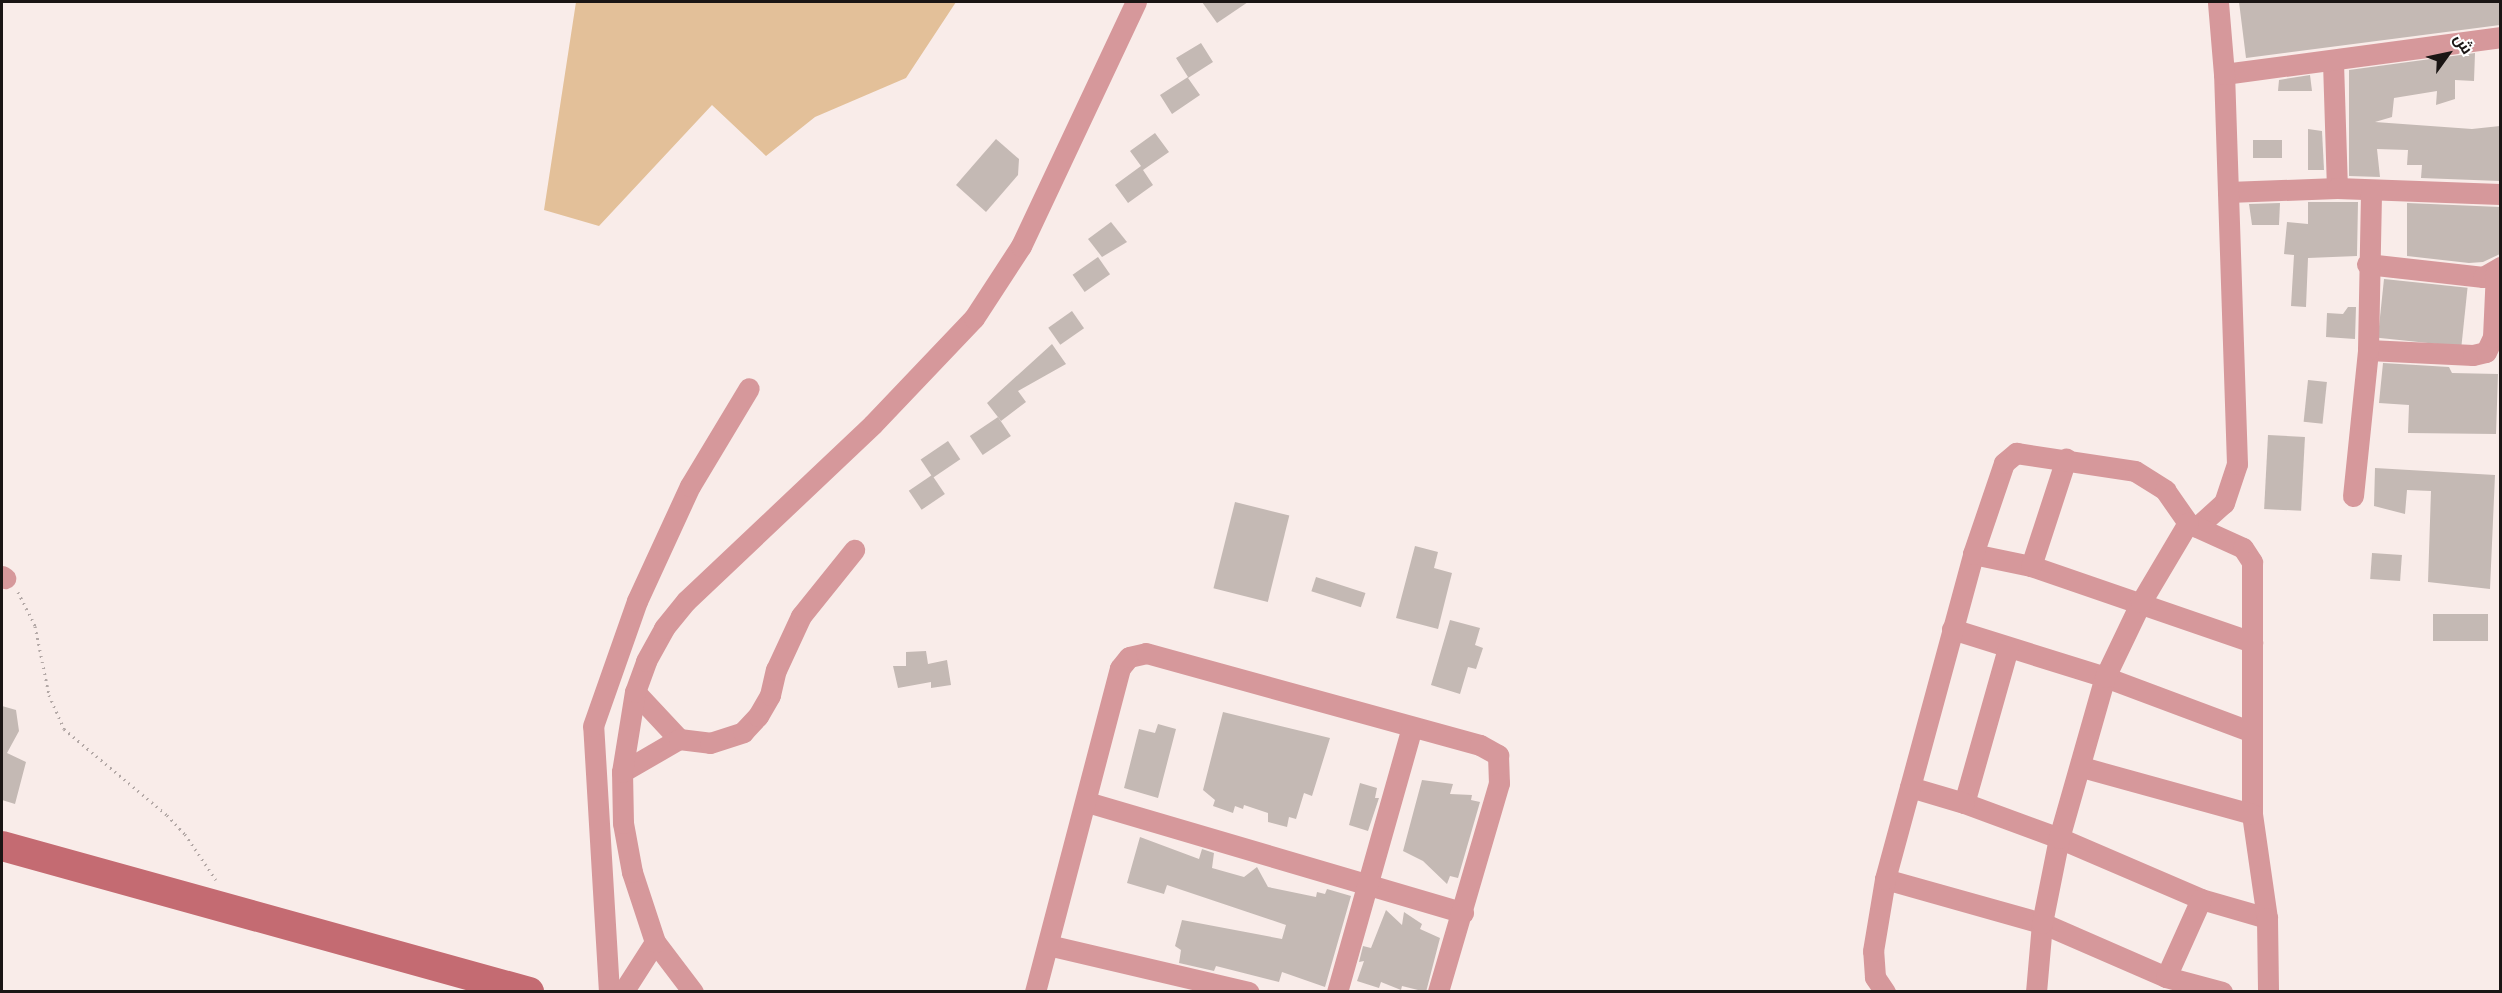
<!DOCTYPE html>
<meta charset="utf-8">
<style>
body{margin:0}
#map{position:relative;width:2502px;height:993px;overflow:hidden;background:#f9ece9;font-family:"Nunito Sans",Cairo,sans-serif}
div>[style]{position:absolute}
[style*='--x']{left:calc(var(--x)*1px);top:calc(var(--y)*1px);width:calc(var(--w)*1px);rotate:calc(var(--a)*1deg)}
.green>*{inset:0;background:#e3c099}
.building>*{inset:0;background:#c4b9b4;transform-origin:0 0}
.path>*{height:3px;margin-top:-1.5px;transform-origin:0;background:repeating-linear-gradient(90deg,#b3a8a6 0 1.5px,transparent 0 6px)}
.street>*{height:21px;margin:-10.5px;padding:0 10.5px;transform-origin:10.5px;border-radius:10.5px;background:#d6989b}
.secondary>*{height:30px;margin:-15px;padding:0 15px;transform-origin:15px;border-radius:15px;background:#c46b72}
span{translate:-50% -50%;white-space:nowrap;text-align:center;line-height:1.15;-webkit-text-stroke:4.5px #fff;paint-order:stroke}
.frame{position:absolute;inset:0;border:3px solid #1a1514;pointer-events:none}
.north{position:absolute;left:2418px;top:24px;width:60px;height:60px;-webkit-text-stroke:4px #fff;paint-order:stroke;rotate:57deg;font-size:16px;font-weight:700;line-height:24px;text-align:center;color:#1a1514}
.north::after{content:'';display:block;margin:auto;width:21px;height:27px;background:#1a1514;clip-path:polygon(50% 0,100% 100%,50% 72%,0 100%)}
</style>
<div id="map">
<div class="green">
<i style="clip-path:polygon(576px 2px,956px 2px,906px 78px,815px 117px,766px 156px,712px 105px,599px 226px,544px 210px)"></i>
</div>
<div class="building">
<i style="clip-path:polygon(1202px 2px,1248px 2px,1217px 23px)"></i>
<i style="clip-path:polygon(2239px 2px,2500px 2px,2500px 25px,2246px 58px)"></i>
<i style="clip-path:polygon(1201px 43px,1213px 62px,1188px 78px,1200px 95px,1172px 114px,1160px 95px,1188px 77px,1176px 58px)"></i>
<i style="clip-path:polygon(2475px 53px,2474px 81px,2455px 80px,2455px 99px,2436px 105px,2437px 91px,2394px 98px,2392px 117px,2375px 122px,2472px 129px,2500px 126px,2500px 181px,2421px 178px,2422px 165px,2407px 165px,2408px 150px,2377px 149px,2380px 177px,2349px 176px,2349px 70px)"></i>
<i style="clip-path:polygon(2310px 75px,2312px 91px,2278px 91px,2279px 80px)"></i>
<i style="clip-path:polygon(2308px 129px,2322px 131px,2324px 170px,2308px 170px)"></i>
<i style="clip-path:polygon(1155px 133px,1169px 152px,1143px 170px,1153px 185px,1128px 203px,1115px 185px,1141px 166px,1130px 151px)"></i>
<i style="clip-path:polygon(996px 139px,1019px 159px,1018px 175px,986px 212px,956px 185px)"></i>
<i style="left:2253px;top:140px;width:29px;height:18px"></i>
<i style="clip-path:polygon(2308px 202px,2358px 202px,2357px 256px,2308px 258px,2306px 307px,2291px 306px,2294px 255px,2284px 254px,2287px 222px,2308px 224px)"></i>
<i style="clip-path:polygon(2280px 203px,2279px 225px,2252px 225px,2249px 204px)"></i>
<i style="clip-path:polygon(2407px 203px,2500px 207px,2500px 254px,2483px 262px,2469px 263px,2407px 256px)"></i>
<i style="clip-path:polygon(1111px 222px,1127px 242px,1102px 257px,1088px 239px)"></i>
<i style="left:1098px;top:257px;width:21px;height:31px;rotate:55deg"></i>
<i style="left:2384px;top:279px;width:84px;height:59px;rotate:6deg"></i>
<i style="clip-path:polygon(2348px 307px,2356px 307px,2355px 339px,2326px 337px,2327px 313px,2343px 314px)"></i>
<i style="left:1072px;top:311px;width:21px;height:29px;rotate:55deg"></i>
<i style="clip-path:polygon(1052px 344px,1066px 364px,1018px 391px,1026px 402px,1001px 421px,987px 403px)"></i>
<i style="clip-path:polygon(2383px 363px,2449px 367px,2452px 373px,2498px 374px,2496px 434px,2408px 433px,2409px 405px,2379px 403px)"></i>
<i style="left:2308px;top:380px;width:19px;height:42px;rotate:6deg"></i>
<i style="left:998px;top:417px;width:23px;height:34px;rotate:56deg"></i>
<i style="left:2268px;top:435px;width:37px;height:74px;rotate:3deg"></i>
<i style="left:948px;top:441px;width:22px;height:33px;rotate:56deg"></i>
<i style="clip-path:polygon(2375px 468px,2495px 475px,2490px 589px,2428px 582px,2431px 491px,2407px 490px,2405px 514px,2374px 506px)"></i>
<i style="left:932px;top:475px;width:23px;height:28px;rotate:56deg"></i>
<i style="left:1235px;top:502px;width:56px;height:89px;rotate:14deg"></i>
<i style="clip-path:polygon(1415px 546px,1438px 552px,1434px 568px,1452px 573px,1438px 629px,1396px 618px)"></i>
<i style="left:2372px;top:553px;width:30px;height:26px;rotate:4deg"></i>
<i style="left:1316px;top:577px;width:52px;height:15px;rotate:18deg"></i>
<i style="left:2433px;top:614px;width:55px;height:27px"></i>
<i style="clip-path:polygon(1450px 620px,1480px 628px,1475px 645px,1483px 648px,1476px 669px,1468px 667px,1460px 694px,1431px 685px)"></i>
<i style="clip-path:polygon(926px 651px,928px 664px,947px 660px,951px 685px,931px 688px,931px 682px,898px 688px,893px 666px,906px 666px,906px 652px)"></i>
<i style="clip-path:polygon(2px 706px,16px 710px,19px 731px,7px 753px,26px 762px,15px 804px,2px 800px)"></i>
<i style="clip-path:polygon(1223px 712px,1330px 738px,1312px 796px,1304px 793px,1296px 819px,1289px 817px,1287px 827px,1268px 822px,1268px 813px,1244px 805px,1243px 809px,1235px 806px,1233px 813px,1213px 806px,1215px 800px,1203px 790px)"></i>
<i style="clip-path:polygon(1158px 724px,1176px 729px,1158px 798px,1124px 788px,1139px 729px,1155px 733px)"></i>
<i style="clip-path:polygon(1422px 780px,1453px 784px,1450px 794px,1472px 795px,1471px 800px,1480px 802px,1458px 878px,1450px 876px,1447px 884px,1423px 861px,1403px 851px)"></i>
<i style="clip-path:polygon(1360px 783px,1377px 788px,1375px 798px,1379px 798px,1368px 831px,1349px 825px)"></i>
<i style="clip-path:polygon(1140px 837px,1199px 859px,1202px 849px,1214px 853px,1212px 868px,1244px 877px,1257px 867px,1268px 887px,1316px 897px,1317px 892px,1325px 894px,1327px 889px,1351px 896px,1325px 987px,1282px 972px,1279px 982px,1216px 966px,1214px 971px,1179px 963px,1181px 950px,1175px 946px,1182px 920px,1282px 939px,1286px 925px,1167px 885px,1164px 894px,1127px 883px)"></i>
<i style="clip-path:polygon(1386px 910px,1402px 925px,1404px 912px,1422px 924px,1420px 929px,1440px 938px,1426px 992px,1402px 986px,1401px 990px,1381px 982px,1379px 988px,1357px 981px,1364px 961px,1359px 962px,1363px 946px,1371px 948px)"></i>
</div>
<div class="path">
<i style="--x:18;--y:592;--w:38;--a:63"></i>
<i style="--x:35;--y:626;--w:70;--a:78.5"></i>
<i style="--x:49;--y:695;--w:37;--a:66"></i>
<i style="--x:64;--y:729;--w:134;--a:39.9"></i>
<i style="--x:167;--y:815;--w:26;--a:47"></i>
<i style="--x:185;--y:834;--w:55;--a:56"></i>
</div>
<div class="street">
<i style="--x:2333;--y:62;--w:126;--a:88.2"></i>
<i style="--x:2224;--y:74;--w:278;--a:-7.6"></i>
<i style="--x:2228;--y:192;--w:109;--a:-2.1"></i>
<i style="--x:2337;--y:188;--w:163;--a:2.1"></i>
<i style="--x:2367;--y:264;--w:117;--a:6.4"></i>
<i style="--x:2483;--y:277;--w:20;--a:-30"></i>
<i style="--x:2368;--y:350;--w:105;--a:2.7"></i>
<i style="--x:2473;--y:355;--w:13;--a:-13"></i>
<i style="--x:2486;--y:352;--w:17;--a:-65"></i>
<i style="--x:2493;--y:337;--w:66;--a:-87.4"></i>
<i style="--x:2353;--y:496;--w:147;--a:-84.1"></i>
<i style="--x:2368;--y:350;--w:160;--a:-88.9"></i>
<i style="--x:2197;--y:527;--w:36;--a:-42"></i>
<i style="--x:2224;--y:503;--w:41;--a:-71.6"></i>
<i style="--x:2237;--y:464;--w:390;--a:-91.9"></i>
<i style="--x:2224;--y:74;--w:72;--a:-94.8"></i>
<i style="--x:1973;--y:554;--w:59;--a:11.7"></i>
<i style="--x:2031;--y:566;--w:234;--a:19"></i>
<i style="--x:2031;--y:566;--w:113;--a:-71.9"></i>
<i style="--x:2;--y:576;--w:4;--a:34"></i>
<i style="--x:1952;--y:629;--w:160;--a:17.4"></i>
<i style="--x:2105;--y:677;--w:157;--a:20.5"></i>
<i style="--x:2008;--y:648;--w:161;--a:105.8"></i>
<i style="--x:1964;--y:803;--w:101;--a:20.2"></i>
<i style="--x:2059;--y:838;--w:155;--a:23.2"></i>
<i style="--x:2201;--y:899;--w:69;--a:16.1"></i>
<i style="--x:635;--y:692;--w:64;--a:46.9"></i>
<i style="--x:622;--y:772;--w:66;--a:-30.1"></i>
<i style="--x:679;--y:739;--w:31;--a:7"></i>
<i style="--x:710;--y:743;--w:35;--a:-18"></i>
<i style="--x:743;--y:732;--w:22;--a:-47"></i>
<i style="--x:758;--y:716;--w:24;--a:-60"></i>
<i style="--x:770;--y:695;--w:26;--a:-77"></i>
<i style="--x:776;--y:670;--w:60;--a:-65.2"></i>
<i style="--x:801;--y:616;--w:85;--a:-51.2"></i>
<i style="--x:1910;--y:787;--w:56;--a:16.5"></i>
<i style="--x:1087;--y:802;--w:392;--a:16.4"></i>
<i style="--x:2252;--y:814;--w:105;--a:81.8"></i>
<i style="--x:2267;--y:918;--w:74;--a:89.2"></i>
<i style="--x:1885;--y:879;--w:163;--a:15.7"></i>
<i style="--x:2042;--y:923;--w:135;--a:23.5"></i>
<i style="--x:2166;--y:977;--w:58;--a:15"></i>
<i style="--x:1048;--y:945;--w:206;--a:13.2"></i>
<i style="--x:2166;--y:977;--w:85;--a:-65.8"></i>
<i style="--x:609;--y:992;--w:266;--a:-93.4"></i>
<i style="--x:593;--y:726;--w:133;--a:-70.6"></i>
<i style="--x:637;--y:601;--w:127;--a:-65.3"></i>
<i style="--x:690;--y:486;--w:114;--a:-59"></i>
<i style="--x:623;--y:992;--w:59;--a:-57.4"></i>
<i style="--x:693;--y:992;--w:63;--a:-127.2"></i>
<i style="--x:655;--y:942;--w:74;--a:-108.2"></i>
<i style="--x:632;--y:872;--w:50;--a:-100.4"></i>
<i style="--x:623;--y:823;--w:51;--a:-91.1"></i>
<i style="--x:622;--y:772;--w:81;--a:-80.8"></i>
<i style="--x:635;--y:692;--w:33;--a:-70"></i>
<i style="--x:646;--y:661;--w:38;--a:-61"></i>
<i style="--x:664;--y:628;--w:35;--a:-51"></i>
<i style="--x:686;--y:601;--w:257;--a:-43.4"></i>
<i style="--x:873;--y:424;--w:146;--a:-46.4"></i>
<i style="--x:974;--y:318;--w:86;--a:-56.9"></i>
<i style="--x:1021;--y:246;--w:270;--a:-64.8"></i>
<i style="--x:1035;--y:992;--w:335;--a:-75.3"></i>
<i style="--x:1120;--y:668;--w:14;--a:-51"></i>
<i style="--x:1129;--y:657;--w:17;--a:-13"></i>
<i style="--x:1146;--y:653;--w:346;--a:15.4"></i>
<i style="--x:1480;--y:745;--w:21;--a:29"></i>
<i style="--x:1498;--y:755;--w:28;--a:88"></i>
<i style="--x:1499;--y:783;--w:218;--a:106.3"></i>
<i style="--x:1337;--y:992;--w:275;--a:-74.2"></i>
<i style="--x:1885;--y:992;--w:18;--a:-124"></i>
<i style="--x:1875;--y:977;--w:26;--a:-94"></i>
<i style="--x:1873;--y:951;--w:73;--a:-80.5"></i>
<i style="--x:1885;--y:879;--w:337;--a:-74.8"></i>
<i style="--x:1973;--y:554;--w:96;--a:-71.2"></i>
<i style="--x:2004;--y:463;--w:16;--a:-40"></i>
<i style="--x:2016;--y:453;--w:120;--a:8.6"></i>
<i style="--x:2135;--y:471;--w:36;--a:32"></i>
<i style="--x:2165;--y:490;--w:40;--a:55.1"></i>
<i style="--x:2188;--y:523;--w:60;--a:24.4"></i>
<i style="--x:2243;--y:548;--w:17;--a:57"></i>
<i style="--x:2252;--y:562;--w:252;--a:90"></i>
<i style="--x:2252;--y:814;--w:177;--a:-164.6"></i>
<i style="--x:2036;--y:992;--w:69;--a:-85"></i>
<i style="--x:2042;--y:923;--w:87;--a:-78.7"></i>
<i style="--x:2059;--y:838;--w:167;--a:-74.1"></i>
<i style="--x:2105;--y:677;--w:83;--a:-64.4"></i>
<i style="--x:2141;--y:602;--w:92;--a:-59.3"></i>
</div>
<div class="secondary">
<i style="--x:2;--y:846;--w:547;--a:15.48"></i>
</div>
<div class="frame"></div>
<div class="north">ش</div>
</div>
